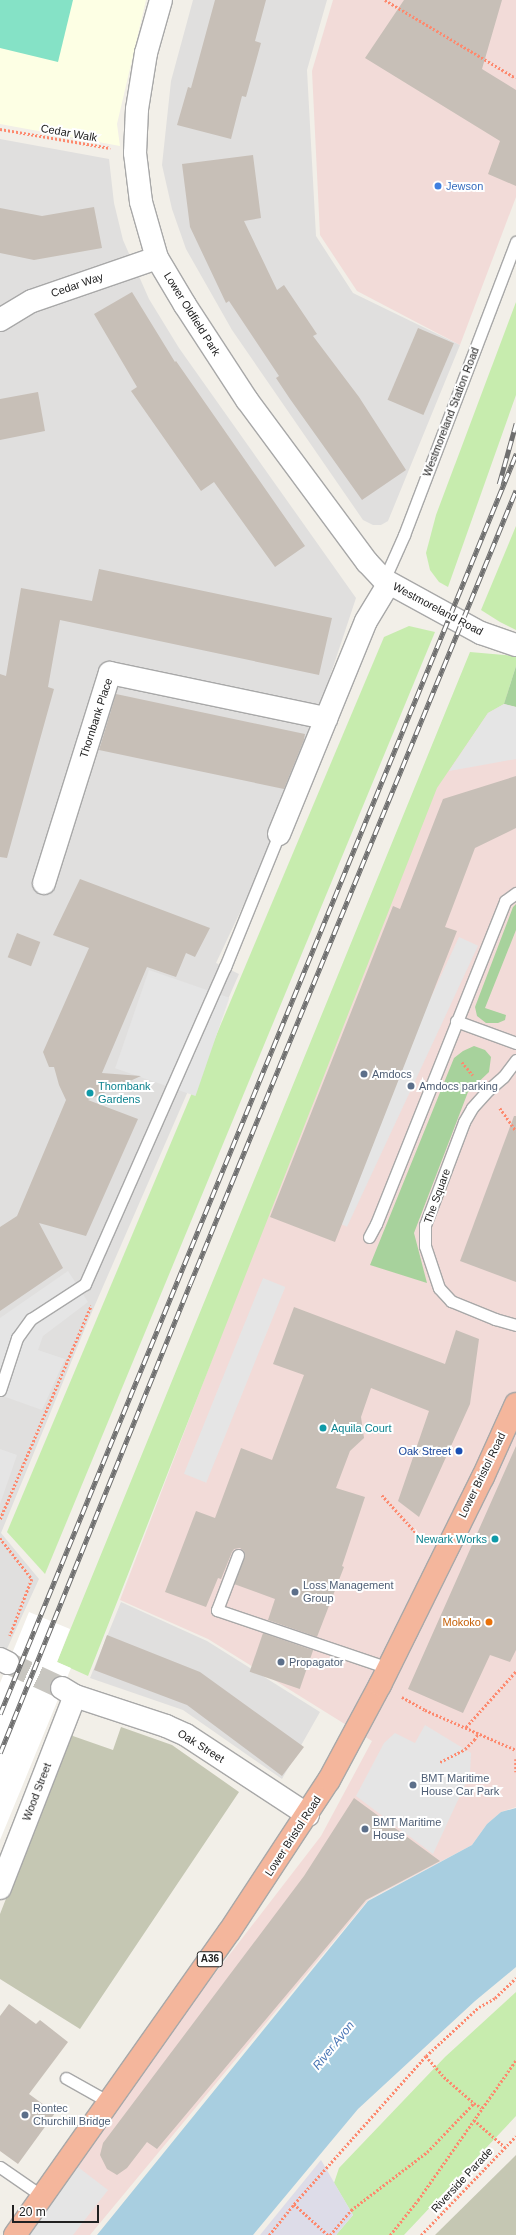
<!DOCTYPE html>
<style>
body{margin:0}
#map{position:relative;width:516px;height:2235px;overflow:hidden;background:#f2efe8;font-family:Helvetica,sans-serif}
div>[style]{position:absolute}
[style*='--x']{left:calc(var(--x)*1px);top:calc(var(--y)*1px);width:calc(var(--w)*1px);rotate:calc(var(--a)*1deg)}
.residential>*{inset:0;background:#e0dfde}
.commercial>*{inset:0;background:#f2dbd8}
.education>*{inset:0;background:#fdffe4}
.construction>*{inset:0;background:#c5c7b3}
.grass>*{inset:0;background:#c7ecae}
.forest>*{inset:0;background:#a7d29c}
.pitch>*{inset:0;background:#85e2c6}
.parking>*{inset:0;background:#e5e5e5;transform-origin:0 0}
.plaza>*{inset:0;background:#dddce8}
.water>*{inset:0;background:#a8cee0}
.pier>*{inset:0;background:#fff}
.building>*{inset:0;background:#c7bfb7;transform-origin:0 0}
.minor-tunnel>*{height:22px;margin-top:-11px;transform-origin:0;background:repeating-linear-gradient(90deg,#c8c6c0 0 22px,transparent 0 33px)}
.path>*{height:2.5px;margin-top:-1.25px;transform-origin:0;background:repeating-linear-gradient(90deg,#fd896e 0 2px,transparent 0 4px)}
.roads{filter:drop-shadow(1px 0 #a8a8a8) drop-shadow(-1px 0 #a8a8a8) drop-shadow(0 1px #a8a8a8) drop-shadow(0 -1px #a8a8a8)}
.service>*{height:11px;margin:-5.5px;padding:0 5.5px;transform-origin:5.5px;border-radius:5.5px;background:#fff}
.minor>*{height:22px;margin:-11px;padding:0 11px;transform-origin:11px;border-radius:11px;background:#fff}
.tertiary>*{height:22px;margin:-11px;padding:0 11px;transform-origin:11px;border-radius:11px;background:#fff}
.trunk>*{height:22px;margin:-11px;padding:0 11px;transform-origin:11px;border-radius:11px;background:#f4b69c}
.rail>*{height:4.5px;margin-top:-2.25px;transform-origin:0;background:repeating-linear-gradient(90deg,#fff 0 9px,#6f6f6f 0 18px);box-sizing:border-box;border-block:1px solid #6f6f6f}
.dots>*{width:11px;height:11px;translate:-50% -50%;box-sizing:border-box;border:2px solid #fff;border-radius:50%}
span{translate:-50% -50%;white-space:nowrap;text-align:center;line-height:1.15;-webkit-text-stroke:4px #fff;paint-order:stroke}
.shield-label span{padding:1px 3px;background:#fff;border:1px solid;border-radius:3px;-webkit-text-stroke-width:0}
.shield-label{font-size:10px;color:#212121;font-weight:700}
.street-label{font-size:11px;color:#212121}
.shop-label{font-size:11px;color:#366cbe}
.left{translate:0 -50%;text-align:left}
.service-label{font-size:11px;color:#4e5e75}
.culture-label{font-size:11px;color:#0d838f}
.right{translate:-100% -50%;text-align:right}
.transit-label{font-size:11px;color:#164399}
.food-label{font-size:11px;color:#c56008}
.water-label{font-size:12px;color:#4a76b5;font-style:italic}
.scale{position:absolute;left:12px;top:2205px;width:87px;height:18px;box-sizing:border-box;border:2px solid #212121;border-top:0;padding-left:5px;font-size:12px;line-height:14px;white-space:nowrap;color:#212121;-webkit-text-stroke:3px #fff;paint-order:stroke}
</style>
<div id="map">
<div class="residential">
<i style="clip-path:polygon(193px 0,327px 0,307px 70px,316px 236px,353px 293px,460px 345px,388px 521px,381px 525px,373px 525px,363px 520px,232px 330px,186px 249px,172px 209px,162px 165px,171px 81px)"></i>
<i style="clip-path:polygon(0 139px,109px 159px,114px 203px,123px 240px,149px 299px,179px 348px,356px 598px,279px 830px,216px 963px,239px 974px,88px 1321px,1px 1533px,39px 1579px,0 1664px)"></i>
<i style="clip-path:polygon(121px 1602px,207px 1641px,320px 1712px,282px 1779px,183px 1710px,90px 1678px)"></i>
</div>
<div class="commercial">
<i style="clip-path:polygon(333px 0,516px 0,516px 197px,460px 345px,357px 291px,320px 235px,312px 71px)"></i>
<i style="clip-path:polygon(516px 686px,516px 1807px,501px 1812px,487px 1824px,472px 1845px,368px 1900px,90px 2235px,25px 2235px,139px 2072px,321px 1836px,372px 1741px,208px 1639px,120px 1600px,433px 782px,478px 696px)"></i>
</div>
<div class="education">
<i style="clip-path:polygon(0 0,146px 0,117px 124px,120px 146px,0 124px)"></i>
</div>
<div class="construction">
<i style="clip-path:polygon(121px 1727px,172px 1745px,239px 1792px,80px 2029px,0 1979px,0 1914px,70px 1735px,113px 1750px)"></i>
<i style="clip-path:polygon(516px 2155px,516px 2235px,435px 2235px)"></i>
</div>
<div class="grass">
<i style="clip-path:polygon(516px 302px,516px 395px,448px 587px,439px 582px,430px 570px,426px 553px,436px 515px)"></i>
<i style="clip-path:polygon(516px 526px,516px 630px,500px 622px,481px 610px)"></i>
<i style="clip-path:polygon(409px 626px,435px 632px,45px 1574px,7px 1532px,384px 637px)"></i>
<i style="clip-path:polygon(470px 652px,516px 656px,516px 666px,504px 704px,488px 713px,437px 788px,88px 1676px,57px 1662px)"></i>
<i style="clip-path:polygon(516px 1992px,516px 2116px,404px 2235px,336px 2235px,353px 2215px,334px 2183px,339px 2168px,445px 2057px)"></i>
</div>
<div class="forest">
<i style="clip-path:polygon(516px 666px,516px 707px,504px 704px)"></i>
<i style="clip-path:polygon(516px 904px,516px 930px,485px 1008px,506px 1015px,505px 1020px,498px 1023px,486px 1023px,477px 1016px,475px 1007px,513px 907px)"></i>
<i style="clip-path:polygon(474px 1046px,485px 1050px,491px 1057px,489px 1072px,468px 1092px,414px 1233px,427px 1283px,370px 1265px,454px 1058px,463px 1051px)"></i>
</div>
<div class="pitch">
<i style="clip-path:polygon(0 0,73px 0,58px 62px,0 48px)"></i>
</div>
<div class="parking">
<i style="clip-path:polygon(504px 704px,516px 707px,516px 759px,449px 771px,488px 713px)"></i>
<i style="left:459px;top:937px;width:21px;height:310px;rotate:25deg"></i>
<i style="left:149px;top:970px;width:85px;height:104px;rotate:19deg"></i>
<i style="clip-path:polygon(68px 1271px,88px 1302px,43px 1336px,38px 1350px,65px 1359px,42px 1410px,0 1395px,0 1318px)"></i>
<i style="left:263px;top:1278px;width:24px;height:211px;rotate:22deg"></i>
<i style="clip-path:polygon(0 1449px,17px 1455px,0 1504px)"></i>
<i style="clip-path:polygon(425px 1725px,471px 1753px,470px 1774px,433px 1854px,356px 1796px,384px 1743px,395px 1733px,415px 1743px)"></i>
<i style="clip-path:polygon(74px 2164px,108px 2190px,73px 2235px,25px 2235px)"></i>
</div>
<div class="plaza">
<i style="clip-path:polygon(321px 2160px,353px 2215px,336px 2235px,260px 2235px)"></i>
</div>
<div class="water">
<i style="clip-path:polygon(516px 1808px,516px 1967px,475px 2001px,358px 2109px,253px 2235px,97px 2235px,368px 1901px,472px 1845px,487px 1824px,501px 1812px)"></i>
</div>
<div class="pier">
<i style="clip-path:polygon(29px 1612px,70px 1629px,57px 1662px,71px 1668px,0 1840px,0 1683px)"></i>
</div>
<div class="building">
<i style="clip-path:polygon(215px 0,266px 0,255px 41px,261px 43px,246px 97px,242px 96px,231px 139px,177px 125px,188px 87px,191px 88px)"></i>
<i style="clip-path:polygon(404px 0,502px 0,482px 69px,516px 90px,516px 186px,488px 174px,500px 141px,365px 58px)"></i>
<i style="clip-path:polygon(253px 155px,261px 218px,244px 221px,277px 290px,284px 285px,317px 334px,313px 336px,359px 397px,406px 470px,362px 500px,290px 399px,276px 378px,279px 376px,229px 301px,226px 303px,190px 227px,182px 164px)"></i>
<i style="clip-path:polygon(94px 207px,102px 248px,34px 260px,0 253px,0 208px,42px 216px)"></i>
<i style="clip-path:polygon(132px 292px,175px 362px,176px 361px,305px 546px,275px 567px,214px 482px,201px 491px,131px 391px,137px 387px,94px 314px)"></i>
<i style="left:418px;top:328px;width:39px;height:78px;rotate:23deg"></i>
<i style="clip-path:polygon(38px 392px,45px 431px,0 440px,0 399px)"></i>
<i style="clip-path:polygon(99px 569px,332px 618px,319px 675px,60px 620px,48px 687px,54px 689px,7px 858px,0 857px,0 674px,6px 676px,21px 588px,92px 601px)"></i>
<i style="clip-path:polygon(116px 694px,305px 734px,304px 740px,284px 789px,99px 750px)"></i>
<i style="clip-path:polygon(516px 776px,516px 828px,475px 848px,445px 927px,457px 931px,335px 1242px,270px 1217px,393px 906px,400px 909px,443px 799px)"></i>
<i style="clip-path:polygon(80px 879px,210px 928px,195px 957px,186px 953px,176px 977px,147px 967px,102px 1073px,141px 1076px,88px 1100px,138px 1119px,86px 1236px,39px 1223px,63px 1268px,0 1311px,0 1227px,17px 1216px,66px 1100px,59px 1085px,54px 1067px,49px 1067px,43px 1052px,89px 948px,53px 935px)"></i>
<i style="left:17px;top:933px;width:25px;height:26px;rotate:21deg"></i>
<i style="clip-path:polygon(514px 1116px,516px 1116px,516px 1282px,460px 1261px)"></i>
<i style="clip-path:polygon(294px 1307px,445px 1364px,456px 1330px,479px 1339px,470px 1404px,419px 1517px,398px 1501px,429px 1411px,371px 1388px,361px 1417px,364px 1438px,350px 1451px,336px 1488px,365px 1497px,342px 1566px,344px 1567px,317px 1637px,268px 1620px,275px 1599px,234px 1584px,245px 1557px,244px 1551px,240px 1548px,234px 1549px,232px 1552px,221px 1579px,218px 1578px,206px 1607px,165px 1592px,196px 1511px,215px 1518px,241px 1448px,272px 1460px,304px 1375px,273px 1364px)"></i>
<i style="clip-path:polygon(516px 1446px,516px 1650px,510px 1662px,490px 1655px,463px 1713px,408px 1689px)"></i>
<i style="left:263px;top:1633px;width:53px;height:41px;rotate:19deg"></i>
<i style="clip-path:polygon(107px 1635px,200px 1672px,304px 1747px,282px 1776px,187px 1705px,94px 1670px)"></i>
<i style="clip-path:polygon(354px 1798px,440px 1861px,366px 1900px,157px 2149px,147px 2142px,127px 2168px,117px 2175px,107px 2169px,100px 2155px,103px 2143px,304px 1876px)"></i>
<i style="clip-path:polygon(9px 2004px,36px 2024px,40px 2020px,68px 2042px,29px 2094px,55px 2113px,18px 2164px,0 2151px,0 2016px)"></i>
</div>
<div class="minor-tunnel">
<i style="--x:8;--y:1663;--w:60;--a:24.8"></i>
</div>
<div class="path">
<i style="--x:385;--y:0;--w:152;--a:30.8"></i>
<i style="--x:0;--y:129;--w:112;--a:9.8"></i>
<i style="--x:462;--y:1062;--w:17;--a:50"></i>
<i style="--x:500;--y:1108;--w:28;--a:55"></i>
<i style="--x:382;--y:1495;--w:55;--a:47.9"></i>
<i style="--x:0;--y:1519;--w:232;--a:-66.9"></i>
<i style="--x:0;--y:1538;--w:52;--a:52"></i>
<i style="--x:32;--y:1579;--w:61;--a:111.1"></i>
<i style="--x:402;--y:1697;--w:26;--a:29"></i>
<i style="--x:425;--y:1710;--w:99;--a:23.7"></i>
<i style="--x:466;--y:1727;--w:75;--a:-48.2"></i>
<i style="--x:516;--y:1759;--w:13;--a:90"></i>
<i style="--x:440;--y:1762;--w:28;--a:-27"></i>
<i style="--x:465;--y:1749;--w:13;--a:-45"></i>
<i style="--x:474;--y:1740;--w:8;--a:-60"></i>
<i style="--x:426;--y:2056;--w:28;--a:49"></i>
<i style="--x:444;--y:2077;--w:40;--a:41"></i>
<i style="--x:474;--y:2120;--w:41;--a:41.1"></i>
<i style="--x:294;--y:2204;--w:46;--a:42.4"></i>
<i style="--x:269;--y:2235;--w:40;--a:-51"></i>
<i style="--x:294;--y:2204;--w:198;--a:-48.3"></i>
<i style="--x:426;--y:2056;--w:72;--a:-42.8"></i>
<i style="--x:479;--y:2007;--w:18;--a:-29"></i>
<i style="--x:495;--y:1998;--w:29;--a:-44"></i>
<i style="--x:330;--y:2235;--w:33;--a:-50"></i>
<i style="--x:351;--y:2210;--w:96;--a:-37.3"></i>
<i style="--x:427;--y:2152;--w:68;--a:-46.2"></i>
<i style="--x:474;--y:2103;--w:9;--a:32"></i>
<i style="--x:390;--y:2235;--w:45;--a:-51.3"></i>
<i style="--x:418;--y:2200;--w:171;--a:-55"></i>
<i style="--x:421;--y:2235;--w:137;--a:-46.2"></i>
</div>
<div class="roads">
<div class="service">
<i style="--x:384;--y:580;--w:49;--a:-66"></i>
<i style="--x:404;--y:535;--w:314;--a:-69.1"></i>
<i style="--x:456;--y:1021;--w:64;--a:20.1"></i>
<i style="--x:516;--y:1060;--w:21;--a:127"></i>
<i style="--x:503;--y:1077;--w:20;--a:139"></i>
<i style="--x:488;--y:1090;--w:24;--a:132"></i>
<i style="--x:472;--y:1108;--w:16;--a:120"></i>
<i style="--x:464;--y:1122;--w:110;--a:110.7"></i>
<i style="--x:425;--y:1225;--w:21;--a:90"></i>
<i style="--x:425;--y:1246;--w:44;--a:71.6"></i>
<i style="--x:439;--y:1288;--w:18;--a:47"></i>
<i style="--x:451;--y:1301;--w:48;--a:22.2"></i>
<i style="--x:495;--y:1319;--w:22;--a:16"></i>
<i style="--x:369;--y:1237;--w:15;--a:-62"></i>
<i style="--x:376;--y:1224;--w:348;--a:-68.2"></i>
<i style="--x:505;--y:901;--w:14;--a:-36"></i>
<i style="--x:0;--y:1390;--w:55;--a:-71.9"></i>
<i style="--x:17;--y:1338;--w:24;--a:-54"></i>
<i style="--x:31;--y:1319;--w:64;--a:-32.9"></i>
<i style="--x:85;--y:1284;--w:347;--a:-66.2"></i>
<i style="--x:225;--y:967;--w:144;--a:-67.9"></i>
<i style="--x:238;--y:1555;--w:59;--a:110.9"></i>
<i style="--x:217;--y:1610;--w:181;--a:18.7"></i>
<i style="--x:66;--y:2078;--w:49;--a:29.2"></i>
<i style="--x:0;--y:2167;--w:51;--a:34.6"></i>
</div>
<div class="minor">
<i style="--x:0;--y:320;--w:37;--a:-31"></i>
<i style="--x:32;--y:301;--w:132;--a:-19"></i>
<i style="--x:279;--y:834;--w:230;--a:-67.8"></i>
<i style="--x:366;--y:621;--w:44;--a:-58.8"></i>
<i style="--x:44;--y:883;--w:220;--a:-72.6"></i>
<i style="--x:110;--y:673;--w:221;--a:11.8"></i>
<i style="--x:0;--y:1659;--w:9;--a:27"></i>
<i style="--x:62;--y:1688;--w:15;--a:32"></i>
<i style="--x:75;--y:1696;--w:96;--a:18.2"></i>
<i style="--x:166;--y:1726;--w:22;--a:24"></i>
<i style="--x:186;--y:1735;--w:146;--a:33.3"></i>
<i style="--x:0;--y:1888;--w:206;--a:-68.7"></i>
</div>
<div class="tertiary">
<i style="--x:161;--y:0;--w:55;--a:105.8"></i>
<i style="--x:146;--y:53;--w:57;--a:99.1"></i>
<i style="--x:137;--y:109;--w:44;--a:92.6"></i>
<i style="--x:135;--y:153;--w:49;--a:83"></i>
<i style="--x:141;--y:202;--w:58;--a:74.1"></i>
<i style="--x:157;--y:258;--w:55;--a:59.2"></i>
<i style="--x:185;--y:305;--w:113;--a:56.9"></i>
<i style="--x:247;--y:400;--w:202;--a:53.5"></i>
<i style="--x:367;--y:562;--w:25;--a:47"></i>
<i style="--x:384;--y:580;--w:111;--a:28.7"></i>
<i style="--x:481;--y:633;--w:37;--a:19"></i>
</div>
<div class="trunk">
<i style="--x:15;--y:2235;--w:371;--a:-54.8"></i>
<i style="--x:229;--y:1932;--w:182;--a:-56.7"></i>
<i style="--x:329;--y:1780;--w:108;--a:-61.8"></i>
<i style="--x:380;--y:1685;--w:232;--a:-63.7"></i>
<i style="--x:483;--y:1477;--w:80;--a:-65.7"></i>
</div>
</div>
<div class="rail">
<i style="--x:499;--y:484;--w:63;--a:-74.4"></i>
<i style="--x:0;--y:1714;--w:1362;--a:-67.73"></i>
<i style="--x:0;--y:1753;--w:506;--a:-67.95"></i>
<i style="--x:190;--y:1284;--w:858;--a:-67.68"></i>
</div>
<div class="dots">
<i style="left:438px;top:186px;background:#3f7fe0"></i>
<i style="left:364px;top:1074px;background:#5c6f8a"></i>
<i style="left:411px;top:1086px;background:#5c6f8a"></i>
<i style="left:90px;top:1093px;background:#0f9aa8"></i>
<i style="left:323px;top:1428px;background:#0f9aa8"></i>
<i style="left:459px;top:1451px;background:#1a4fb4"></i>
<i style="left:495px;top:1539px;background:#0f9aa8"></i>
<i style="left:295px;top:1592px;background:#5c6f8a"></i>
<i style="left:489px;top:1622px;background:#e8710a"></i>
<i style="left:281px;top:1662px;background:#5c6f8a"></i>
<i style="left:413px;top:1785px;background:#5c6f8a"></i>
<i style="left:365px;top:1829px;background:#5c6f8a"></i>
<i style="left:25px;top:2115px;background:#5c6f8a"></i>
</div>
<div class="shield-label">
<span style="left:210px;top:1959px">A36</span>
</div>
<div class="street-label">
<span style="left:69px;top:133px;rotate:10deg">Cedar Walk</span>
<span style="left:77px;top:285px;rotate:-19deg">Cedar Way</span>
<span style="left:192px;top:314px;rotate:58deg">Lower Oldfield Park</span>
<span style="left:451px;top:412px;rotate:-69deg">Westmoreland Station Road</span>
<span style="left:438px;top:609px;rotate:28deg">Westmoreland Road</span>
<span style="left:96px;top:718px;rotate:-72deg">Thornbank Place</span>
<span style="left:437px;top:1196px;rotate:-70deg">The Square</span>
<span style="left:482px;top:1475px;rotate:-64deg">Lower Bristol Road</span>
<span style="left:201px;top:1746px;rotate:32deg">Oak Street</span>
<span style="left:37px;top:1792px;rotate:-69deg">Wood Street</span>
<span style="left:293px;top:1836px;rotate:-57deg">Lower Bristol Road</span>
<span style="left:462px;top:2180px;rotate:-47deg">Riverside Parade</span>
</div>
<div class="shop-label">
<span class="left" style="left:446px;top:186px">Jewson</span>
</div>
<div class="service-label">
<span class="left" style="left:372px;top:1074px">Amdocs</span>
<span class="left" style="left:419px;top:1086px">Amdocs parking</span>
<span class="left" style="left:303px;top:1592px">Loss Management<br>Group</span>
<span class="left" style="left:289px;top:1662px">Propagator</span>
<span class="left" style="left:421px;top:1785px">BMT Maritime<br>House Car Park</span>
<span class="left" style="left:373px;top:1829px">BMT Maritime<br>House</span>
<span class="left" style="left:33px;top:2115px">Rontec<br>Churchill Bridge</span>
</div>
<div class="culture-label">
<span class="left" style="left:98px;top:1093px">Thornbank<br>Gardens</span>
<span class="left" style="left:331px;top:1428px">Aquila Court</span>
<span class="right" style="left:487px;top:1539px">Newark Works</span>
</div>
<div class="transit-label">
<span class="right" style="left:451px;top:1451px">Oak Street</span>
</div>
<div class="food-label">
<span class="right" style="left:481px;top:1622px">Mokoko</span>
</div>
<div class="water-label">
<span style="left:334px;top:2046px;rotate:-51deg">River Avon</span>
</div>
<div class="scale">20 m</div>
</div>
